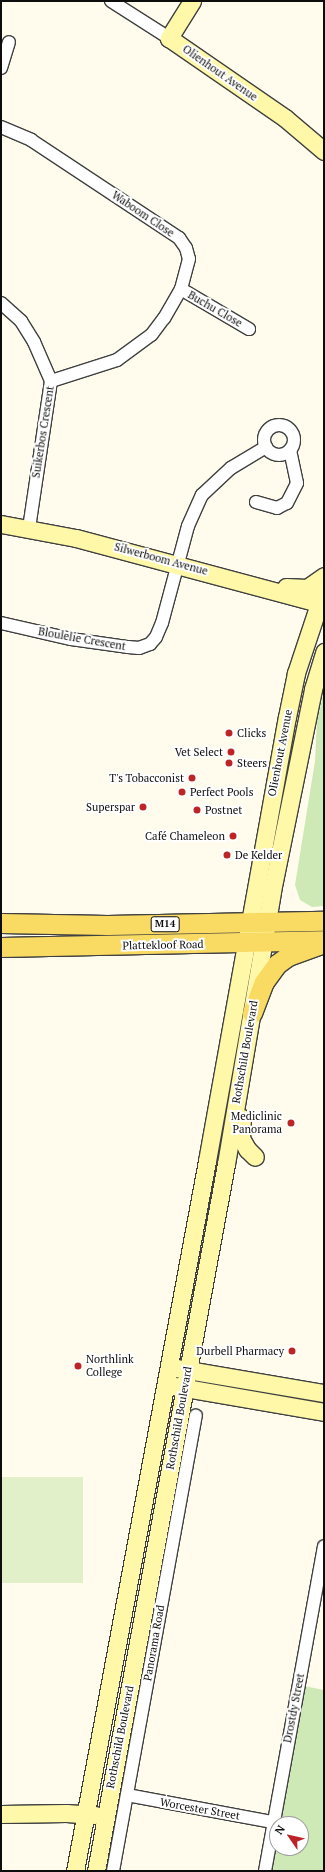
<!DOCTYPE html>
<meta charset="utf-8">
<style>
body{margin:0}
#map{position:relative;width:325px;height:1872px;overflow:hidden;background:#fffced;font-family:"PT Serif",serif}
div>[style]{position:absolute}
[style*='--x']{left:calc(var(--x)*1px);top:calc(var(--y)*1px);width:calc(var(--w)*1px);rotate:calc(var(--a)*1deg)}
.green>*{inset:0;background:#cfe9b6}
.pitch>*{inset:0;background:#e1f0c8;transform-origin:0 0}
.roads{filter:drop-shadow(1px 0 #404040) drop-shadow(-1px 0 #404040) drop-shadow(0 1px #404040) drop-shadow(0 -1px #404040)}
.street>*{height:12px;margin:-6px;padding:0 6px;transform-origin:6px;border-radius:6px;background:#fff}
.street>.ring{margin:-6px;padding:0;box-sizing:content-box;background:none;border:12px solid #fff;border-radius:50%}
.secondary>*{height:17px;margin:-8.5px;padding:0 8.5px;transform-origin:8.5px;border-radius:8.5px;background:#fff8a8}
.primary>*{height:19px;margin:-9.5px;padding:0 9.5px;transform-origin:9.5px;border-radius:9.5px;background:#f9da63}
.dots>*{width:11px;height:11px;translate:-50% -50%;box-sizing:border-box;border:2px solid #fff;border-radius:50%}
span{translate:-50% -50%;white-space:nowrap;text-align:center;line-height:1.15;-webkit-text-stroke:4px #fff;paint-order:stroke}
.shield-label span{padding:1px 3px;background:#fff;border:1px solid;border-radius:3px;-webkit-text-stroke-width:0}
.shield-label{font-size:10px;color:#0d0d0d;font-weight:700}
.street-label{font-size:11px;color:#0d0d0d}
.poi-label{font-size:11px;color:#0d0d0d}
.left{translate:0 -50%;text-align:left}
.right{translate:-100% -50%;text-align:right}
.frame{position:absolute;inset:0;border:2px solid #0d0d0d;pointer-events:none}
.north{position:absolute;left:269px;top:1816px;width:40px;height:40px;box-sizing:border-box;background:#fff;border:1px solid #9e9e9e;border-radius:50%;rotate:304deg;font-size:11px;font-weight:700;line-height:16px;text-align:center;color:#0d0d0d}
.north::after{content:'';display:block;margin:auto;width:14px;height:18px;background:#bd2426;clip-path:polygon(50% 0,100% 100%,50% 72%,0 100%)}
</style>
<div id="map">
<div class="green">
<i style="clip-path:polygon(324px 691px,324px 906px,312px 907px,300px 900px,295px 885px,315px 761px,317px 721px)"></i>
<i style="clip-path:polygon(304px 1686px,324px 1690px,324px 1871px,270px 1871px,277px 1832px,277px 1848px,301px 1848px,301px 1824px,278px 1824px)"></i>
</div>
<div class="pitch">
<i style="left:1px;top:1477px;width:82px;height:106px"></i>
</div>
<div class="roads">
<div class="street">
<i style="--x:111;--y:1;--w:69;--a:32.5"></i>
<i style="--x:1;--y:68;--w:27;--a:-73"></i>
<i style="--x:1;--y:127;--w:33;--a:23"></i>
<i style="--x:31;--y:140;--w:178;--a:33.5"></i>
<i style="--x:179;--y:238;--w:12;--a:55"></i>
<i style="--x:186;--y:248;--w:11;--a:75"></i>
<i style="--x:189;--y:259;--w:31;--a:105"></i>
<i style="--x:181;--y:289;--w:34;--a:120"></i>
<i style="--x:164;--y:318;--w:21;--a:127"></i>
<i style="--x:151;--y:335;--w:42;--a:143.7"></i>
<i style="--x:117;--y:360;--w:69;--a:162.3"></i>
<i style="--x:181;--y:289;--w:79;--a:30.5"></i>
<i style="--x:1;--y:303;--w:27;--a:42"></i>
<i style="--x:21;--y:321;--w:25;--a:58"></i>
<i style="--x:34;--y:342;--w:43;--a:66.4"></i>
<i style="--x:51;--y:381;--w:149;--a:98.5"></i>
<i class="ring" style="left:264px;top:425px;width:18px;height:18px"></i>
<i style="--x:256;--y:502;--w:22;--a:16"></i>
<i style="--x:277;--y:508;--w:11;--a:-27"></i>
<i style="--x:287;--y:503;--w:22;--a:-63"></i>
<i style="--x:297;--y:483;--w:34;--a:-102"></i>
<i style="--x:1;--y:623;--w:72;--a:12.9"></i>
<i style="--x:71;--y:639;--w:58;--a:8"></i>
<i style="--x:128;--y:647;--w:11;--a:5"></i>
<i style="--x:139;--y:648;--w:12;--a:-20"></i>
<i style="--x:150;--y:644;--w:9;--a:-49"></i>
<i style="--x:156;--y:637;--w:15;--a:-67"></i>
<i style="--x:162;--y:623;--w:100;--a:-75"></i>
<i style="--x:188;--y:526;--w:34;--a:-66"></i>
<i style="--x:202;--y:495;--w:40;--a:-43"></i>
<i style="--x:231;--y:468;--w:41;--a:-31"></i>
<i style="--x:127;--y:1795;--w:147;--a:10.5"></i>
<i style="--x:113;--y:1871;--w:463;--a:-79.7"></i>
<i style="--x:265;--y:1871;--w:330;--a:-79.7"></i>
</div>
<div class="secondary">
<i style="--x:192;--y:1;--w:44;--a:121.9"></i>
<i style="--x:169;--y:38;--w:141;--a:34.6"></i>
<i style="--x:285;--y:118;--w:51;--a:40.2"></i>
<i style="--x:1;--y:524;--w:76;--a:10.6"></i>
<i style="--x:76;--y:538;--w:252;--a:15"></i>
<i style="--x:286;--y:587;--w:21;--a:3"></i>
<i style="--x:307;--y:588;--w:21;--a:-35"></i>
<i style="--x:242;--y:1118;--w:20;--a:93"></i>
<i style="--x:241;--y:1138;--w:13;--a:61"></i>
<i style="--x:247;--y:1149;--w:11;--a:45"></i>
<i style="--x:176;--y:1368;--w:150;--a:9.6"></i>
<i style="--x:174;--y:1386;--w:152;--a:9.8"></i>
<i style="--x:1;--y:1814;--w:65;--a:-0.9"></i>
<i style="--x:66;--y:1813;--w:29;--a:4"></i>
<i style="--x:75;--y:1871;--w:722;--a:-79.47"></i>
<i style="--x:207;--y:1161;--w:451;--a:-79.8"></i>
<i style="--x:287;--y:717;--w:45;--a:-78.4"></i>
<i style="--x:296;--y:673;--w:89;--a:-71.6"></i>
<i style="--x:96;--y:1871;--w:719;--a:-79.58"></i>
<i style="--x:226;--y:1164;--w:277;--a:-80.4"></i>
<i style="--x:272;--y:891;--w:206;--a:-78.5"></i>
<i style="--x:313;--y:689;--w:39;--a:-73"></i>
</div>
<div class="primary">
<i style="--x:1;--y:923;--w:106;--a:1.1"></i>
<i style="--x:107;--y:925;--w:217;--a:-1.1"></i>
<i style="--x:1;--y:947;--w:323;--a:-1.2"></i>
<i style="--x:252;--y:1013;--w:33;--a:-69"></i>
<i style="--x:264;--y:982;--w:22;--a:-54"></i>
<i style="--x:277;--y:964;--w:14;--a:-36"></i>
<i style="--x:288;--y:956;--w:33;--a:-20"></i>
</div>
</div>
<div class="dots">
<i style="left:229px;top:733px;background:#bd2426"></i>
<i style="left:231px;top:752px;background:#bd2426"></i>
<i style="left:229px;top:763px;background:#bd2426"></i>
<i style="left:192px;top:778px;background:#bd2426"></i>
<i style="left:182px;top:792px;background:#bd2426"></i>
<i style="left:143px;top:807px;background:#bd2426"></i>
<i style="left:197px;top:810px;background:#bd2426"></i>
<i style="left:233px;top:836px;background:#bd2426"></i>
<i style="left:227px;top:855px;background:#bd2426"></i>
<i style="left:291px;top:1123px;background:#bd2426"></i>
<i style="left:292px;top:1351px;background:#bd2426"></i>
<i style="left:78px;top:1366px;background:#bd2426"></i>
</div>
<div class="shield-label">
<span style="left:165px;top:924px">M14</span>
</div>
<div class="street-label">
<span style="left:220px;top:73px;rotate:35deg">Olienhout Avenue</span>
<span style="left:143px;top:214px;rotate:34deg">Waboom Close</span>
<span style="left:215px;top:309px;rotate:30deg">Buchu Close</span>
<span style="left:43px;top:432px;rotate:-81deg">Suikerbos Crescent</span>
<span style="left:161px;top:559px;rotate:15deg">Silwerboom Avenue</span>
<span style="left:82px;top:639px;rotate:10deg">Bloulelie Crescent</span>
<span style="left:280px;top:753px;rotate:-79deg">Olienhout Avenue</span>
<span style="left:163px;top:945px;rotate:-1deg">Plattekloof Road</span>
<span style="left:245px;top:1052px;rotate:-80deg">Rothschild Boulevard</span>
<span style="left:179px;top:1418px;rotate:-80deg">Rothschild Boulevard</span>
<span style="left:154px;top:1643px;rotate:-80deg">Panorama Road</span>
<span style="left:294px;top:1708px;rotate:-79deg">Drostdy Street</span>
<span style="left:120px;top:1737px;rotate:-79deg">Rothschild Boulevard</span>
<span style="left:200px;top:1809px;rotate:10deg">Worcester Street</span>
</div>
<div class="poi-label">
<span class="left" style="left:237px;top:733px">Clicks</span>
<span class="right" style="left:223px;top:752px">Vet Select</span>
<span class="left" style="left:237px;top:763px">Steers</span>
<span class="right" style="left:184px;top:778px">T's Tobacconist</span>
<span class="left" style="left:190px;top:792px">Perfect Pools</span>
<span class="right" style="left:135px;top:807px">Superspar</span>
<span class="left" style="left:205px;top:810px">Postnet</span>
<span class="right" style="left:225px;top:836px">Café Chameleon</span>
<span class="left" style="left:235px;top:855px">De Kelder</span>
<span class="right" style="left:282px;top:1123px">Mediclinic<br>Panorama</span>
<span class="right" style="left:284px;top:1351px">Durbell Pharmacy</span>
<span class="left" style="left:86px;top:1366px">Northlink<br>College</span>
</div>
<div class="frame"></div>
<div class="north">N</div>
</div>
